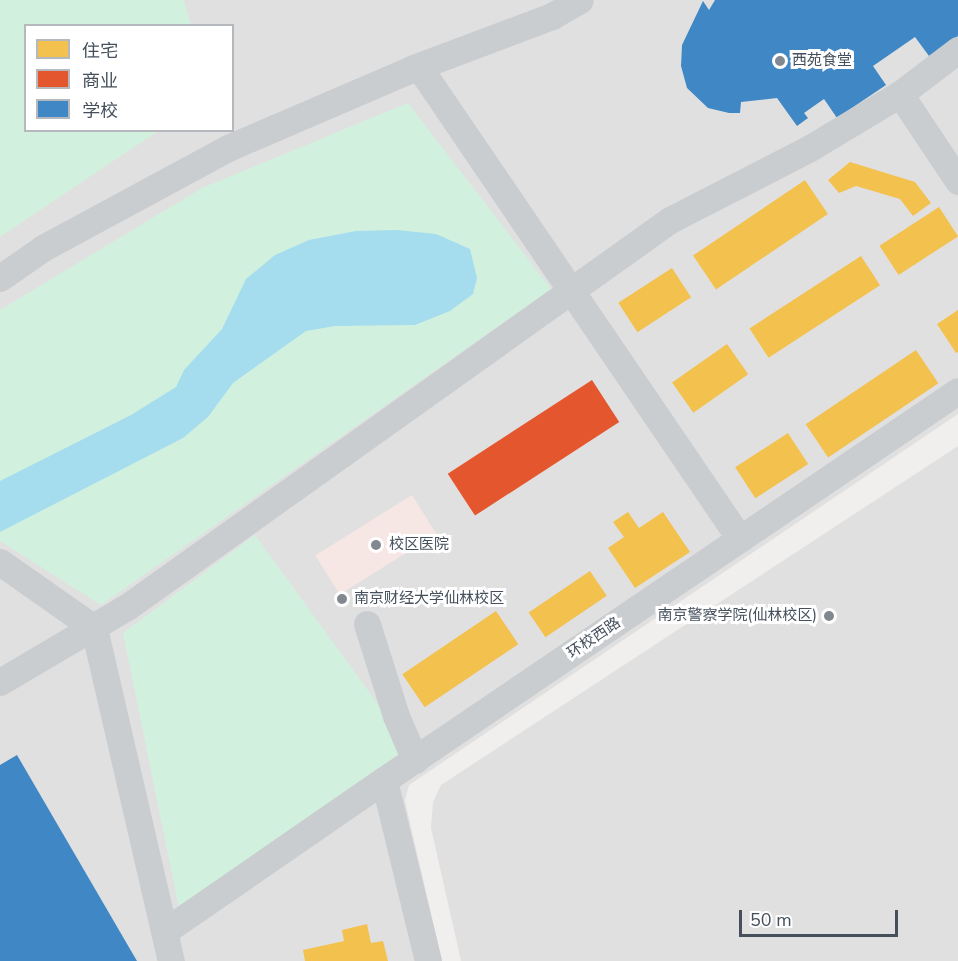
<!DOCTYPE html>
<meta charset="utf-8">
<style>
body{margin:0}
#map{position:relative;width:958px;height:961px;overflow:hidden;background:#f0efee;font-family:"Nunito Sans","Noto Sans SC",sans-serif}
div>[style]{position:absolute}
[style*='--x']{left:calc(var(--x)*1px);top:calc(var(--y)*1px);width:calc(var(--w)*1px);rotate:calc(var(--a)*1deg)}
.education>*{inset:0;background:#e1e0e0}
.medical>*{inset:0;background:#f7e7e4;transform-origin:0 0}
.green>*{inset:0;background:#d2f0de}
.water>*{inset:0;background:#a5ddef}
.homes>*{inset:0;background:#f2c14e;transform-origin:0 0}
.shops>*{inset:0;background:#e4572e;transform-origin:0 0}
.schools>*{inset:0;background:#3f88c5}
.minor>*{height:27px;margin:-13.5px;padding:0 13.5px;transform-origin:13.5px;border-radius:13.5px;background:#cacdd0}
.dots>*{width:16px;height:16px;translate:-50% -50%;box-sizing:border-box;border:3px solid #fff;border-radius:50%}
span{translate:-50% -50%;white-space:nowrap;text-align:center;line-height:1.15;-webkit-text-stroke:6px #fff;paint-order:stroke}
.poi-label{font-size:15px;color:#45505c}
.left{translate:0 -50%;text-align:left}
.right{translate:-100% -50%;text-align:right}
.street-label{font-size:15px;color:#45505c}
.legend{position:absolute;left:24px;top:24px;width:210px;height:108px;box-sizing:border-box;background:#fff;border:2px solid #b5b9be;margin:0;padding:8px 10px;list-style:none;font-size:18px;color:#45505c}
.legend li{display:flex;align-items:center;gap:12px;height:30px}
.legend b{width:30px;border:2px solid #b5b9be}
.scale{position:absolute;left:739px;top:910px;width:159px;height:27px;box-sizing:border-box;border:3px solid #45505c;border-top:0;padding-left:8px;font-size:18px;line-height:21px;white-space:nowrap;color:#45505c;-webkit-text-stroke:4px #fff;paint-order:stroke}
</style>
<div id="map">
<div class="education">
<i style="clip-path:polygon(evenodd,0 0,958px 0,958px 414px,409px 785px,405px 801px,442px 961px,0 961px,0 0,26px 26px,232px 26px,232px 130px,26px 130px,26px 26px)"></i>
<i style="clip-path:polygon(958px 446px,958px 961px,461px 961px,431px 828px,433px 802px,441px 785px)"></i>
</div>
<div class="medical">
<i style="left:412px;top:495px;width:46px;height:114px;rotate:58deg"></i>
</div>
<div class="green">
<i style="clip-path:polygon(0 0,184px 0,191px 25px,26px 26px,26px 130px,158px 131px,0 237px)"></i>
<i style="clip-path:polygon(408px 103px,551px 289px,101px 605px,0 541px,0 310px,202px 188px)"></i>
<i style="clip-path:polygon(255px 535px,409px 747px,179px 908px,123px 633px)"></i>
</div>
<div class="water">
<i style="clip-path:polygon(397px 230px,436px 234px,470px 249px,477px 278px,473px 294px,450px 311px,415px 325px,335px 326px,306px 331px,233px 383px,208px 417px,183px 438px,0 532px,0 481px,131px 415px,176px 387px,184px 370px,222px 329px,246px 279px,275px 255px,309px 240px,356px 231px)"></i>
</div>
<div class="homes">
<i style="clip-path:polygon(850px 162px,915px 182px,931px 203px,913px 216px,900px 199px,856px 186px,839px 193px,828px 180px)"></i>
<i style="left:805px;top:180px;width:41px;height:135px;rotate:56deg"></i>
<i style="left:939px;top:207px;width:35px;height:71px;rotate:57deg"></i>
<i style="left:861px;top:256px;width:35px;height:133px;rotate:57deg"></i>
<i style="left:672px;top:268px;width:35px;height:64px;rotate:57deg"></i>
<i style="clip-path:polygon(958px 310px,958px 352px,956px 353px,937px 324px)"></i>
<i style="left:727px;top:344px;width:37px;height:67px;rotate:55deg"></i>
<i style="left:916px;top:350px;width:40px;height:133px;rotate:56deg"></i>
<i style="left:788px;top:433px;width:37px;height:63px;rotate:57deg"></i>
<i style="clip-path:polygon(628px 512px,639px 528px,663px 512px,690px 552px,635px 588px,608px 548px,624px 537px,613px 522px)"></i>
<i style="left:590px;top:571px;width:30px;height:74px;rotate:56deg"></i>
<i style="left:496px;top:611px;width:40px;height:113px;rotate:56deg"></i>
<i style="clip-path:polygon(367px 924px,371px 943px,383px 941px,388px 961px,305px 961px,303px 950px,344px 941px,342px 930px)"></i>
</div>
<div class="shops">
<i style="left:592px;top:380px;width:50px;height:172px;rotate:57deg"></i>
</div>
<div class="schools">
<i style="clip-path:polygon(715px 0,958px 0,958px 36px,929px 56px,915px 37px,873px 66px,886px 85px,837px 118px,824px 99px,804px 113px,808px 118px,797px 126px,777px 98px,741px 102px,740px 113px,729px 113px,708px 108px,687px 88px,681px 66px,682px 45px,703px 1px,709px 10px)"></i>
<i style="clip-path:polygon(17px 755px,137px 961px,0 961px,0 765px)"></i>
</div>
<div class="minor">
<i style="--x:419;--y:67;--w:571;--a:55.78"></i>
<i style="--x:900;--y:94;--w:105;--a:56.3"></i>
<i style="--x:0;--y:278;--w:52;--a:-34.9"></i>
<i style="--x:43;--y:248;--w:210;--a:-28.4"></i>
<i style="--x:228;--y:148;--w:199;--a:-23.3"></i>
<i style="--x:411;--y:69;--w:151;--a:-20.6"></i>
<i style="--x:552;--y:16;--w:32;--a:-30"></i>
<i style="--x:0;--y:562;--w:115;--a:35.1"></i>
<i style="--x:94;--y:628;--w:342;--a:77"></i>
<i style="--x:367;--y:624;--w:96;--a:72.5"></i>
<i style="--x:396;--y:716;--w:48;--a:66.6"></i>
<i style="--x:0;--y:682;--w:147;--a:-30.6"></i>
<i style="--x:127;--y:607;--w:667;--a:-35.48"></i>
<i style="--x:670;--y:220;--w:157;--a:-27.2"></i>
<i style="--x:810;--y:148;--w:105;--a:-31"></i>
<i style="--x:900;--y:94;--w:73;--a:-37.2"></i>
<i style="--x:165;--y:931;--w:266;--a:-34.6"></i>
<i style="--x:428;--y:961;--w:186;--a:-103.7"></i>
<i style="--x:384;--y:780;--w:693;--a:-34.13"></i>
</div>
<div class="dots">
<i style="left:780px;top:61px;background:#81888f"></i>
<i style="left:376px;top:545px;background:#81888f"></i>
<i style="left:342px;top:599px;background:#81888f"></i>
<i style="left:829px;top:616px;background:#81888f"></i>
</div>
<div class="poi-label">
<span class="left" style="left:792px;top:61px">西苑食堂</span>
<span class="left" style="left:389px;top:545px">校区医院</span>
<span class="left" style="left:354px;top:599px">南京财经大学仙林校区</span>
<span class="right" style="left:817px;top:616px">南京警察学院(仙林校区)</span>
</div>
<div class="street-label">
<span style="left:594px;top:638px;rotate:-34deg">环校西路</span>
</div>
<ul class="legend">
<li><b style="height:16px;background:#f2c14e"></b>住宅</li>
<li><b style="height:16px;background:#e4572e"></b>商业</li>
<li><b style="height:16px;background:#3f88c5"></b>学校</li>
</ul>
<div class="scale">50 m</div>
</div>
